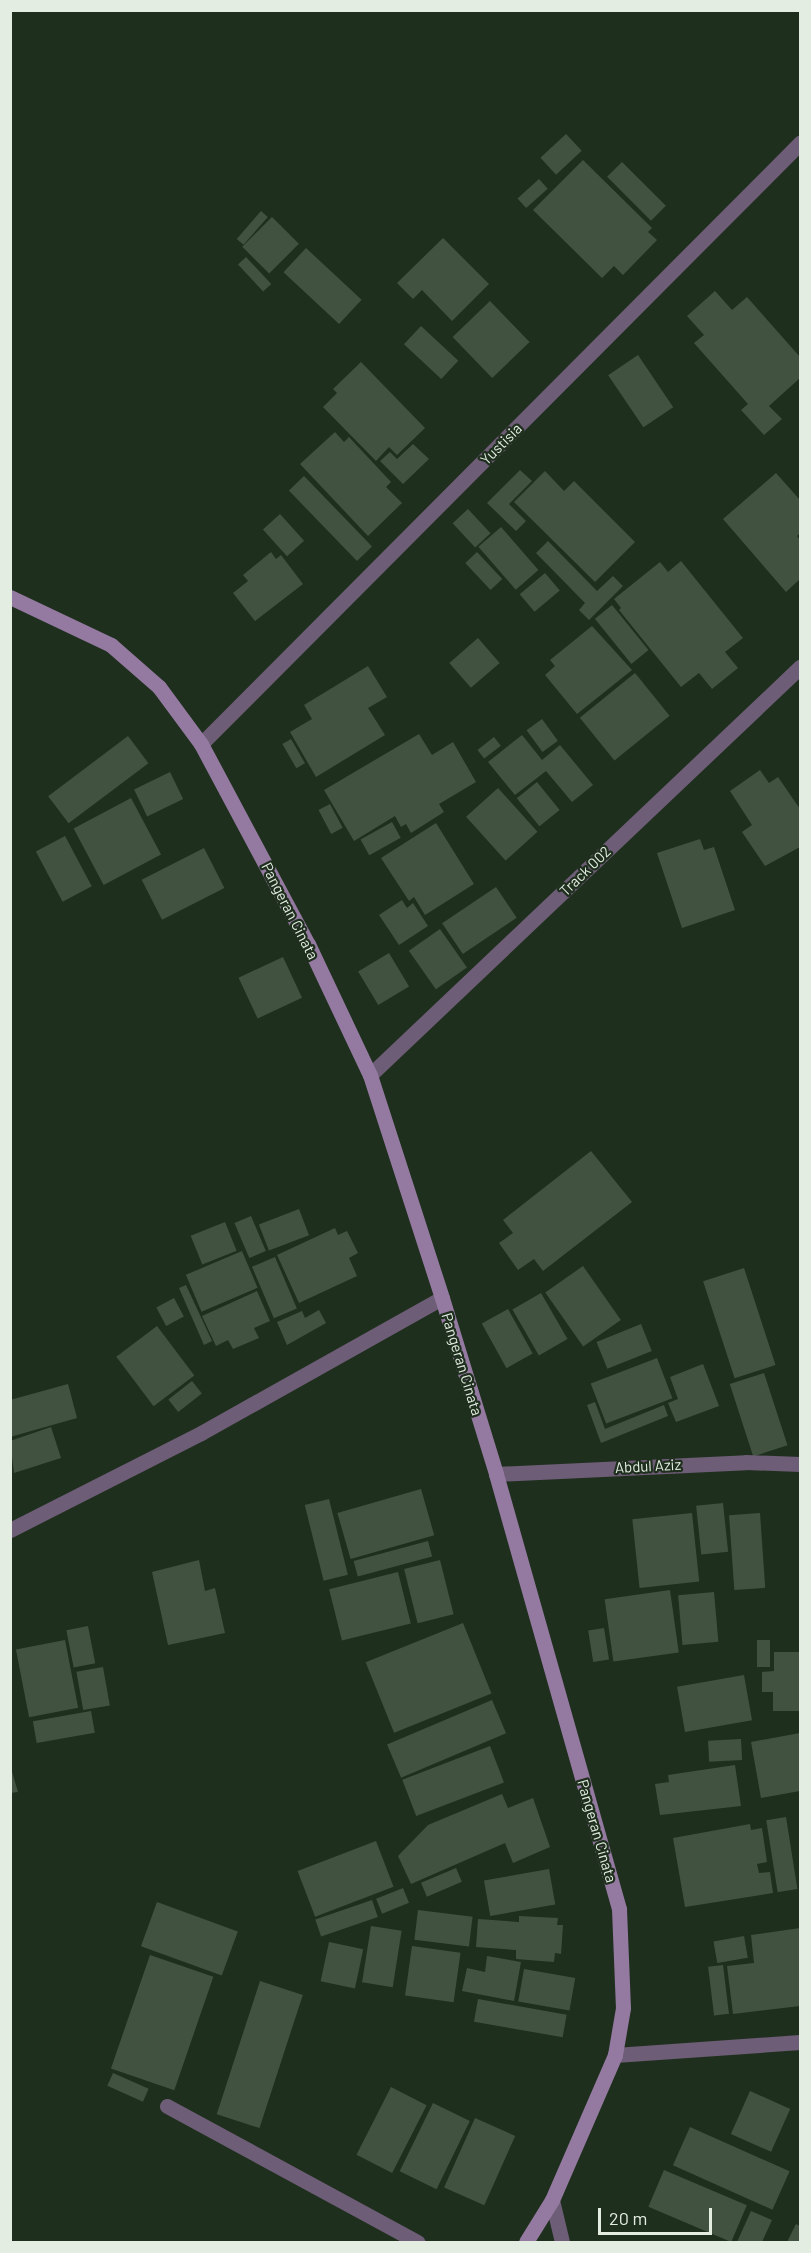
<!DOCTYPE html>
<style>
body{margin:0}
#map{position:relative;width:811px;height:2253px;overflow:hidden;background:#1f2f1e;font-family:Barlow,sans-serif}
div>[style]{position:absolute}
[style*='--x']{left:calc(var(--x)*1px);top:calc(var(--y)*1px);width:calc(var(--w)*1px);rotate:calc(var(--a)*1deg)}
.building>*{inset:0;background:#415240;transform-origin:0 0}
.street>*{height:15px;margin:-7.5px;padding:0 7.5px;transform-origin:7.5px;border-radius:7.5px;background:#6e5d76}
.secondary>*{height:15px;margin:-7.5px;padding:0 7.5px;transform-origin:7.5px;border-radius:7.5px;background:#947aa1}
span{translate:-50% -50%;white-space:nowrap;text-align:center;line-height:1.15;-webkit-text-stroke:4.5px #1f2f1e;paint-order:stroke}
.street-label{font-size:15px;color:#e3ede2}
.frame{position:absolute;inset:0;border:12px solid #e3ede2;pointer-events:none}
.scale{position:absolute;left:598px;top:2208px;width:114px;height:27px;box-sizing:border-box;border:3px solid #e3ede2;border-top:0;padding-left:8px;font-size:18px;line-height:21px;white-space:nowrap;color:#e3ede2;-webkit-text-stroke:4px #1f2f1e;paint-order:stroke}
</style>
<div id="map">
<div class="building">
<i style="left:566px;top:134px;width:23px;height:35px;rotate:47deg"></i>
<i style="clip-path:polygon(583px 160px,652px 228px,648px 232px,657px 240px,623px 275px,614px 266px,602px 278px,533px 210px)"></i>
<i style="left:622px;top:162px;width:62px;height:21px;rotate:45deg"></i>
<i style="left:539px;top:179px;width:13px;height:29px;rotate:48deg"></i>
<i style="left:261px;top:211px;width:9px;height:37px;rotate:41deg"></i>
<i style="left:272px;top:217px;width:38px;height:42px;rotate:45deg"></i>
<i style="clip-path:polygon(443px 238px,489px 284px,452px 321px,422px 290px,413px 299px,397px 283px)"></i>
<i style="left:306px;top:248px;width:76px;height:33px;rotate:43deg"></i>
<i style="left:246px;top:257px;width:37px;height:11px;rotate:47deg"></i>
<i style="clip-path:polygon(715px 291px,732px 310px,747px 297px,800px 357px,800px 378px,769px 406px,782px 419px,764px 435px,741px 410px,748px 404px,694px 343px,704px 335px,687px 316px)"></i>
<i style="left:490px;top:301px;width:57px;height:52px;rotate:46deg"></i>
<i style="left:421px;top:326px;width:51px;height:25px;rotate:43deg"></i>
<i style="left:638px;top:355px;width:63px;height:36px;rotate:56deg"></i>
<i style="clip-path:polygon(361px 362px,425px 428px,397px 455px,389px 447px,376px 461px,323px 407px,337px 393px,333px 389px)"></i>
<i style="clip-path:polygon(335px 432px,344px 442px,349px 437px,391px 482px,386px 487px,402px 503px,368px 536px,300px 464px)"></i>
<i style="clip-path:polygon(413px 444px,429px 459px,403px 484px,380px 461px,390px 452px,397px 459px)"></i>
<i style="clip-path:polygon(520px 470px,532px 481px,509px 504px,526px 521px,516px 531px,487px 503px)"></i>
<i style="clip-path:polygon(545px 471px,564px 491px,574px 481px,635px 542px,595px 582px,514px 502px)"></i>
<i style="clip-path:polygon(776px 473px,800px 500px,800px 533px,797px 536px,800px 540px,800px 579px,786px 592px,723px 519px)"></i>
<i style="left:304px;top:476px;width:98px;height:21px;rotate:46deg"></i>
<i style="left:468px;top:509px;width:33px;height:21px;rotate:47deg"></i>
<i style="left:280px;top:514px;width:36px;height:23px;rotate:48deg"></i>
<i style="left:501px;top:527px;width:57px;height:30px;rotate:49deg"></i>
<i style="clip-path:polygon(548px 541px,597px 591px,613px 576px,623px 586px,589px 620px,579px 610px,585px 603px,536px 553px)"></i>
<i style="clip-path:polygon(271px 552px,276px 559px,281px 555px,303px 584px,255px 621px,233px 593px,248px 581px,243px 575px)"></i>
<i style="left:477px;top:552px;width:37px;height:16px;rotate:47deg"></i>
<i style="clip-path:polygon(681px 561px,743px 638px,725px 652px,738px 668px,712px 689px,699px 673px,681px 687px,619px 610px,621px 608px,614px 599px,660px 562px,668px 572px)"></i>
<i style="left:545px;top:573px;width:23px;height:33px;rotate:50deg"></i>
<i style="left:612px;top:605px;width:58px;height:22px;rotate:51deg"></i>
<i style="clip-path:polygon(592px 626px,632px 670px,577px 714px,545px 675px,555px 666px,550px 660px)"></i>
<i style="left:478px;top:638px;width:33px;height:38px;rotate:49deg"></i>
<i style="clip-path:polygon(368px 666px,387px 697px,368px 708px,385px 735px,316px 777px,290px 732px,312px 719px,304px 705px)"></i>
<i style="left:635px;top:673px;width:55px;height:71px;rotate:51deg"></i>
<i style="left:542px;top:719px;width:27px;height:19px;rotate:54deg"></i>
<i style="clip-path:polygon(419px 734px,432px 755px,453px 742px,476px 782px,439px 804px,444px 812px,411px 833px,406px 824px,401px 827px,395px 816px,354px 841px,324px 790px)"></i>
<i style="clip-path:polygon(522px 735px,542px 760px,560px 745px,593px 785px,572px 802px,546px 771px,515px 795px,488px 762px)"></i>
<i style="left:128px;top:736px;width:34px;height:100px;rotate:53deg"></i>
<i style="left:494px;top:737px;width:11px;height:21px;rotate:52deg"></i>
<i style="left:291px;top:739px;width:28px;height:10px;rotate:60deg"></i>
<i style="clip-path:polygon(760px 770px,769px 783px,778px 777px,800px 809px,800px 847px,765px 866px,742px 832px,752px 825px,730px 791px)"></i>
<i style="left:170px;top:772px;width:30px;height:40px;rotate:64deg"></i>
<i style="left:537px;top:782px;width:36px;height:26px;rotate:51deg"></i>
<i style="left:498px;top:788px;width:59px;height:43px;rotate:48deg"></i>
<i style="left:131px;top:798px;width:64px;height:65px;rotate:62deg"></i>
<i style="left:330px;top:804px;width:27px;height:13px;rotate:62deg"></i>
<i style="left:392px;top:822px;width:18px;height:36px;rotate:61deg"></i>
<i style="clip-path:polygon(436px 823px,474px 884px,425px 915px,414px 897px,409px 901px,381px 858px)"></i>
<i style="left:65px;top:836px;width:57px;height:33px;rotate:62deg"></i>
<i style="clip-path:polygon(700px 839px,704px 850px,714px 847px,735px 910px,682px 928px,657px 853px)"></i>
<i style="left:204px;top:848px;width:45px;height:70px;rotate:63deg"></i>
<i style="left:496px;top:887px;width:37px;height:65px;rotate:56deg"></i>
<i style="clip-path:polygon(402px 900px,407px 908px,413px 903px,428px 926px,399px 945px,379px 915px)"></i>
<i style="left:440px;top:929px;width:47px;height:38px;rotate:55deg"></i>
<i style="left:389px;top:953px;width:39px;height:36px;rotate:59deg"></i>
<i style="left:283px;top:957px;width:45px;height:49px;rotate:65deg"></i>
<i style="clip-path:polygon(591px 1151px,632px 1202px,543px 1271px,534px 1259px,518px 1270px,499px 1243px,513px 1233px,503px 1220px)"></i>
<i style="left:299px;top:1209px;width:28px;height:43px;rotate:69deg"></i>
<i style="left:251px;top:1216px;width:38px;height:18px;rotate:67deg"></i>
<i style="left:225px;top:1222px;width:31px;height:37px;rotate:68deg"></i>
<i style="clip-path:polygon(335px 1228px,338px 1235px,347px 1231px,358px 1253px,349px 1258px,357px 1276px,299px 1303px,277px 1255px)"></i>
<i style="left:242px;top:1251px;width:40px;height:61px;rotate:67deg"></i>
<i style="left:275px;top:1257px;width:56px;height:25px;rotate:67deg"></i>
<i style="left:583px;top:1266px;width:66px;height:46px;rotate:55deg"></i>
<i style="left:744px;top:1268px;width:102px;height:43px;rotate:72deg"></i>
<i style="clip-path:polygon(186px 1285px,212px 1341px,204px 1345px,179px 1288px)"></i>
<i style="clip-path:polygon(257px 1291px,270px 1321px,254px 1328px,259px 1338px,233px 1349px,228px 1340px,216px 1346px,202px 1316px)"></i>
<i style="left:541px;top:1293px;width:53px;height:33px;rotate:60deg"></i>
<i style="left:174px;top:1298px;width:21px;height:20px;rotate:62deg"></i>
<i style="left:508px;top:1309px;width:51px;height:30px;rotate:61deg"></i>
<i style="clip-path:polygon(319px 1310px,326px 1323px,287px 1345px,277px 1322px,302px 1311px,305px 1318px)"></i>
<i style="left:641px;top:1324px;width:29px;height:48px;rotate:68deg"></i>
<i style="left:157px;top:1326px;width:62px;height:51px;rotate:53deg"></i>
<i style="left:657px;top:1358px;width:43px;height:71px;rotate:69deg"></i>
<i style="clip-path:polygon(703px 1364px,719px 1406px,676px 1422px,668px 1403px,678px 1399px,670px 1377px)"></i>
<i style="left:764px;top:1373px;width:76px;height:36px;rotate:72deg"></i>
<i style="left:192px;top:1381px;width:16px;height:30px;rotate:52deg"></i>
<i style="clip-path:polygon(68px 1384px,77px 1418px,10px 1437px,10px 1400px)"></i>
<i style="clip-path:polygon(595px 1402px,605px 1429px,664px 1405px,668px 1416px,601px 1443px,587px 1405px)"></i>
<i style="clip-path:polygon(51px 1427px,61px 1458px,14px 1473px,10px 1441px)"></i>
<i style="left:421px;top:1489px;width:48px;height:87px;rotate:74deg"></i>
<i style="left:329px;top:1499px;width:78px;height:25px;rotate:76deg"></i>
<i style="left:723px;top:1503px;width:49px;height:27px;rotate:84deg"></i>
<i style="left:692px;top:1513px;width:69px;height:60px;rotate:84deg"></i>
<i style="left:760px;top:1513px;width:75px;height:31px;rotate:86deg"></i>
<i style="left:428px;top:1541px;width:16px;height:77px;rotate:75deg"></i>
<i style="clip-path:polygon(199px 1560px,205px 1591px,215px 1588px,225px 1633px,168px 1645px,152px 1572px)"></i>
<i style="left:440px;top:1560px;width:56px;height:37px;rotate:76deg"></i>
<i style="left:398px;top:1572px;width:53px;height:71px;rotate:76deg"></i>
<i style="left:670px;top:1590px;width:63px;height:66px;rotate:82deg"></i>
<i style="left:714px;top:1592px;width:50px;height:36px;rotate:85deg"></i>
<i style="left:463px;top:1623px;width:76px;height:105px;rotate:68deg"></i>
<i style="left:88px;top:1626px;width:38px;height:22px;rotate:79deg"></i>
<i style="left:604px;top:1628px;width:32px;height:16px;rotate:81deg"></i>
<i style="left:65px;top:1640px;width:69px;height:50px;rotate:79deg"></i>
<i style="left:757px;top:1640px;width:13px;height:27px"></i>
<i style="clip-path:polygon(774px 1652px,800px 1652px,800px 1711px,773px 1711px,773px 1692px,762px 1692px,762px 1672px,774px 1671px)"></i>
<i style="left:103px;top:1667px;width:39px;height:27px;rotate:80deg"></i>
<i style="left:744px;top:1675px;width:46px;height:68px;rotate:80deg"></i>
<i style="left:492px;top:1700px;width:36px;height:114px;rotate:67deg"></i>
<i style="left:91px;top:1711px;width:22px;height:59px;rotate:80deg"></i>
<i style="clip-path:polygon(800px 1733px,800px 1791px,761px 1798px,751px 1742px)"></i>
<i style="left:741px;top:1739px;width:21px;height:33px;rotate:87deg"></i>
<i style="left:490px;top:1746px;width:39px;height:94px;rotate:69deg"></i>
<i style="clip-path:polygon(10px 1765px,18px 1792px,10px 1793px)"></i>
<i style="clip-path:polygon(735px 1765px,741px 1806px,660px 1815px,655px 1784px,669px 1782px,668px 1775px)"></i>
<i style="clip-path:polygon(502px 1794px,508px 1808px,533px 1798px,550px 1847px,513px 1863px,505px 1843px,411px 1884px,398px 1856px,428px 1825px)"></i>
<i style="left:786px;top:1817px;width:73px;height:20px;rotate:81deg"></i>
<i style="clip-path:polygon(750px 1824px,751px 1830px,762px 1828px,767px 1862px,757px 1864px,759px 1873px,770px 1872px,773px 1893px,685px 1907px,673px 1838px)"></i>
<i style="left:376px;top:1841px;width:49px;height:84px;rotate:69deg"></i>
<i style="left:456px;top:1868px;width:15px;height:38px;rotate:67deg"></i>
<i style="left:549px;top:1869px;width:36px;height:66px;rotate:80deg"></i>
<i style="left:403px;top:1888px;width:16px;height:29px;rotate:68deg"></i>
<i style="left:372px;top:1900px;width:18px;height:60px;rotate:71deg"></i>
<i style="left:157px;top:1902px;width:86px;height:47px;rotate:20deg"></i>
<i style="left:418px;top:1910px;width:55px;height:30px;rotate:7deg"></i>
<i style="clip-path:polygon(519px 1916px,558px 1918px,557px 1925px,563px 1925px,561px 1954px,555px 1953px,554px 1962px,516px 1959px,516px 1950px,476px 1947px,478px 1919px,519px 1922px)"></i>
<i style="left:371px;top:1926px;width:31px;height:57px;rotate:9deg"></i>
<i style="clip-path:polygon(800px 1928px,800px 2006px,733px 2014px,727px 1966px,754px 1963px,751px 1935px)"></i>
<i style="left:744px;top:1936px;width:22px;height:31px;rotate:80deg"></i>
<i style="left:329px;top:1942px;width:35px;height:40px;rotate:12deg"></i>
<i style="left:412px;top:1946px;width:49px;height:50px;rotate:8deg"></i>
<i style="left:150px;top:1955px;width:67px;height:120px;rotate:19deg"></i>
<i style="clip-path:polygon(487px 1956px,521px 1962px,514px 2001px,462px 1991px,467px 1968px,485px 1972px)"></i>
<i style="left:723px;top:1965px;width:49px;height:15px;rotate:83deg"></i>
<i style="left:524px;top:1969px;width:52px;height:33px;rotate:10deg"></i>
<i style="left:260px;top:1981px;width:45px;height:140px;rotate:18deg"></i>
<i style="left:478px;top:1999px;width:90px;height:23px;rotate:10deg"></i>
<i style="left:113px;top:2073px;width:39px;height:14px;rotate:24deg"></i>
<i style="left:391px;top:2087px;width:40px;height:76px;rotate:27deg"></i>
<i style="left:750px;top:2091px;width:44px;height:47px;rotate:24deg"></i>
<i style="left:433px;top:2103px;width:41px;height:76px;rotate:26deg"></i>
<i style="left:475px;top:2118px;width:44px;height:76px;rotate:24deg"></i>
<i style="left:690px;top:2127px;width:109px;height:42px;rotate:24deg"></i>
<i style="left:664px;top:2170px;width:90px;height:40px;rotate:23deg"></i>
<i style="clip-path:polygon(751px 2211px,772px 2220px,762px 2242px,737px 2242px)"></i>
<i style="clip-path:polygon(796px 2224px,800px 2226px,800px 2242px,787px 2242px)"></i>
</div>
<div class="street">
<i style="--x:201;--y:744;--w:849;--a:-45.1"></i>
<i style="--x:370;--y:1075;--w:593;--a:-43.5"></i>
<i style="--x:496;--y:1474;--w:250;--a:-2.7"></i>
<i style="--x:746;--y:1462;--w:54;--a:2.1"></i>
<i style="--x:10;--y:1530;--w:214;--a:-26.9"></i>
<i style="--x:201;--y:1433;--w:276;--a:-29.3"></i>
<i style="--x:615;--y:2055;--w:185;--a:-4"></i>
<i style="--x:167;--y:2106;--w:285;--a:28.5"></i>
<i style="--x:552;--y:2200;--w:43;--a:76.6"></i>
</div>
<div class="secondary">
<i style="--x:10;--y:597;--w:112;--a:25.4"></i>
<i style="--x:111;--y:645;--w:64;--a:41.2"></i>
<i style="--x:159;--y:687;--w:71;--a:53.6"></i>
<i style="--x:201;--y:744;--w:227;--a:61.9"></i>
<i style="--x:308;--y:944;--w:145;--a:64.7"></i>
<i style="--x:370;--y:1075;--w:234;--a:72.1"></i>
<i style="--x:442;--y:1298;--w:184;--a:72.9"></i>
<i style="--x:496;--y:1474;--w:452;--a:74.2"></i>
<i style="--x:619;--y:1909;--w:99;--a:87.7"></i>
<i style="--x:623;--y:2008;--w:48;--a:99.7"></i>
<i style="--x:615;--y:2055;--w:158;--a:113.5"></i>
<i style="--x:552;--y:2200;--w:49;--a:121.8"></i>
</div>
<div class="street-label">
<span style="left:501px;top:444px;rotate:-45deg">Yustisia</span>
<span style="left:585px;top:871px;rotate:-44deg">Track 002</span>
<span style="left:290px;top:911px;rotate:63deg">Pangeran Cinata</span>
<span style="left:462px;top:1364px;rotate:73deg">Pangeran Cinata</span>
<span style="left:648px;top:1466px;rotate:-3deg">Abdul Aziz</span>
<span style="left:597px;top:1831px;rotate:74deg">Pangeran Cinata</span>
</div>
<div class="frame"></div>
<div class="scale">20 m</div>
</div>
